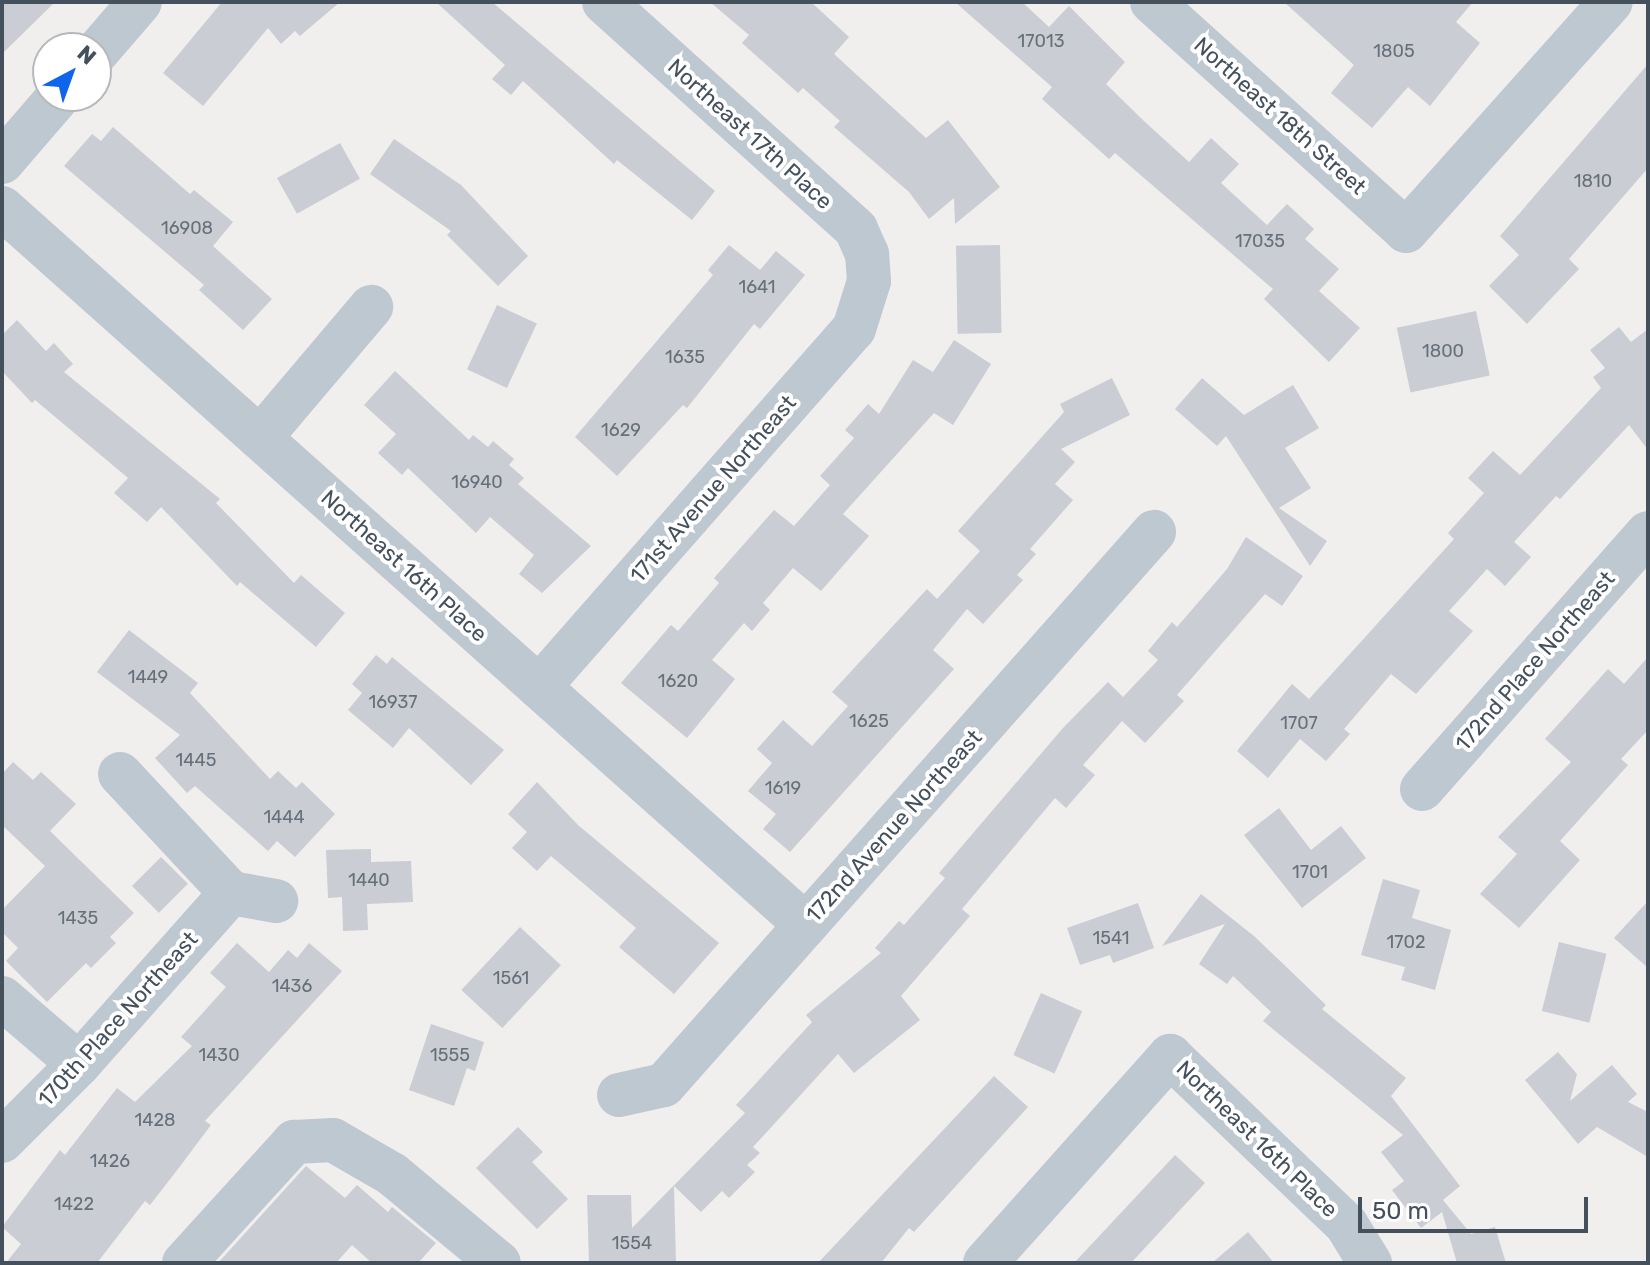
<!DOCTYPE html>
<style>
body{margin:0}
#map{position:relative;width:1650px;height:1265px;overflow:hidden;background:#f1eeee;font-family:Rubik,sans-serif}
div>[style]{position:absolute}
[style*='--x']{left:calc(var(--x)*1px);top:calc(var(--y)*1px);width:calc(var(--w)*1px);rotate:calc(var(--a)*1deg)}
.building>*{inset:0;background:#cacdd3;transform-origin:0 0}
.minor>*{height:44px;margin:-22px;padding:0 22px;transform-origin:22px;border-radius:22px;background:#bec8d1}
span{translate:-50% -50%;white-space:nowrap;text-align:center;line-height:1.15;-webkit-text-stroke:8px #fff;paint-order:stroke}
.number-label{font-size:18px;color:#666f7a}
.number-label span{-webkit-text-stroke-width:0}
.street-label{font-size:22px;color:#45505d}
.frame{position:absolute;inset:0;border:4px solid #45505d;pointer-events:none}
.north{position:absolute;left:32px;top:32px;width:80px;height:80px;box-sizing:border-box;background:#fff;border:2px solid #b5b9be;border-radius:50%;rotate:41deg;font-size:22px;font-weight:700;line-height:32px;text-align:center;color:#45505d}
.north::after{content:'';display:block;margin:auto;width:28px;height:36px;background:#0e64eb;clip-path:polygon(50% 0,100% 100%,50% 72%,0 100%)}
.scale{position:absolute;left:1358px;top:1197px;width:230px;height:36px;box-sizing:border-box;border:4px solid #45505d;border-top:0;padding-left:10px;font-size:24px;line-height:28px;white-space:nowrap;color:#45505d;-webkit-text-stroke:6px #fff;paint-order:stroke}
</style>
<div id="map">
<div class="building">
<i style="clip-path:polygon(2px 2px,55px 2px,2px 54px)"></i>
<i style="clip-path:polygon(222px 2px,340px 2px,300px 36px,295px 31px,281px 44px,268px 28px,203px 106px,163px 73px)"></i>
<i style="clip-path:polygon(436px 2px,492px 2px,715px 191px,692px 220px,617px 160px,614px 164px,523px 81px,511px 95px,492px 79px,505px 65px)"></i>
<i style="clip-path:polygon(710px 2px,811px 2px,849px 37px,834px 54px,926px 138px,948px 120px,1000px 187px,955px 224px,954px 198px,929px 219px,909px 192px,834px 127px,840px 121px,803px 88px,798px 93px,742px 43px,749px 35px)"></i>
<i style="clip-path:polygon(955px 2px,1022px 2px,1049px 27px,1069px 6px,1125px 62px,1106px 84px,1144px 121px,1189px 162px,1211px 138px,1239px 164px,1221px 183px,1267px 225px,1287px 204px,1314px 229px,1305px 239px,1339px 269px,1319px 291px,1360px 328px,1329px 362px,1264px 299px,1273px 289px,1115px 153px,1109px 159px,1042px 99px,1052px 87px)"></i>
<i style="clip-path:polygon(1284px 2px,1473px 2px,1456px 22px,1480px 43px,1430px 106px,1408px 87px,1372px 128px,1331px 93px,1354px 65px)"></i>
<i style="clip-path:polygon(1648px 64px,1648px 168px,1569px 259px,1579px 269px,1527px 324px,1489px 286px,1519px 255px,1500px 236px)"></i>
<i style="clip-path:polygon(113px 127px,190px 194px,194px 190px,233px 222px,213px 246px,272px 299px,243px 330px,199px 290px,204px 285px,64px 166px,92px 134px,101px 141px)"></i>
<i style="clip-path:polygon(394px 139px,461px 185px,528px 256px,498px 286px,447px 235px,451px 231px,370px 174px)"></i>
<i style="left:340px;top:143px;width:41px;height:72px;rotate:61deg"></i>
<i style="clip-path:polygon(729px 245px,760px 270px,776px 251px,805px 275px,760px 329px,754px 324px,687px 408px,683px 405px,617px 476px,575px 437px,713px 275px,708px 270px)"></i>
<i style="left:1000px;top:245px;width:88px;height:44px;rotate:89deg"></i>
<i style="left:497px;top:305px;width:44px;height:71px;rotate:25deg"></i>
<i style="left:1476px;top:311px;width:66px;height:81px;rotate:78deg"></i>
<i style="clip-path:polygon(17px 320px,46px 351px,54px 343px,73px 364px,64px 372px,220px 499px,216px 503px,294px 583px,301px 575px,345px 613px,316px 647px,240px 582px,237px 586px,161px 507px,147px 522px,114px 493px,128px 478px,35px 400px,32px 403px,2px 371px,2px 335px)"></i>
<i style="clip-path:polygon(1619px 327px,1631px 342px,1648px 329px,1648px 450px,1629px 425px,1560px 499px,1556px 496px,1514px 542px,1531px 557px,1505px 586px,1487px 569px,1449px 611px,1473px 631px,1416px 694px,1391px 674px,1344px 729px,1350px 734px,1326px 761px,1300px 739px,1268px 778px,1237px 751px,1292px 684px,1309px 699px,1454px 539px,1448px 533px,1484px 493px,1468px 478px,1493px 451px,1520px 475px,1601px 388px,1593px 377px,1605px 368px,1590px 350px)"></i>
<i style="clip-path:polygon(954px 340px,991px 364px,953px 425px,934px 413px,843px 514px,869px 536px,821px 591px,793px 568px,763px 603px,770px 610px,752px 631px,744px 623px,712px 660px,735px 679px,687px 738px,621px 683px,671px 625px,678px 631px,719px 583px,714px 578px,774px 510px,794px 526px,830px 485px,820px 476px,854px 438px,845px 430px,868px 404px,879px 414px,913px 360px,933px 372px)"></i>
<i style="clip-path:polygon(395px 371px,469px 440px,473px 435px,488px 447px,493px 441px,514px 459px,509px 465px,524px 478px,518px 484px,591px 546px,542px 593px,519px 574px,534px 555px,490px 517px,476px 533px,408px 468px,402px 475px,378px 453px,396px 434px,364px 405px)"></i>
<i style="clip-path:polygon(1112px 378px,1130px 415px,1061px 449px,1075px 462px,1055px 484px,1073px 500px,1030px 549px,1036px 554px,1017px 575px,1023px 580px,983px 624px,967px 609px,933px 650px,954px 669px,790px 852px,763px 829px,776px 814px,748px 791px,772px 763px,757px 749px,783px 720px,812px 746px,848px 706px,832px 692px,927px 589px,937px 599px,980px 551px,958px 531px,1064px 412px,1060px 404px)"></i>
<i style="clip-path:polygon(1202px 378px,1244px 415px,1293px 385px,1319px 428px,1285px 448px,1311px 488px,1279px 508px,1327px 541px,1310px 566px,1226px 436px,1217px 446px,1175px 409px)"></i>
<i style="clip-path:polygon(1246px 537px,1303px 576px,1282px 606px,1265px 594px,1177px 695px,1184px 701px,1145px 743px,1122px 721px,1083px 765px,1095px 775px,1066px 808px,1055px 798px,962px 909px,970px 916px,901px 996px,920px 1020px,854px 1073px,838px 1054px,753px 1147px,760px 1153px,747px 1165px,755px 1172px,729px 1198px,722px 1191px,701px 1212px,674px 1186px,676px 1263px,589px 1263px,587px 1195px,631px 1195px,632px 1228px,745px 1113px,736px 1105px,812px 1022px,806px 1015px,881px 953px,875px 948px,899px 921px,904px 925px,945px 878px,939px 873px,1063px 728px,1108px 682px,1123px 697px,1158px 660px,1148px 651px,1172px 622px,1177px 627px,1227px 569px)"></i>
<i style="clip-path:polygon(129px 630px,198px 683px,190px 693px,270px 779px,278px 771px,296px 788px,302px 782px,335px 814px,295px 857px,277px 841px,268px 851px,195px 786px,187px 793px,155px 758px,180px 735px,97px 672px)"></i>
<i style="clip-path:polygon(376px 655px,387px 664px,392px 657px,504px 750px,471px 785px,409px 728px,393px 748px,348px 710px,362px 693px,352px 684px)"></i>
<i style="clip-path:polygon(1648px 657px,1648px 730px,1621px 759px,1628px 765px,1560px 841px,1580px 860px,1519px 928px,1480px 894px,1517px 854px,1498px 837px,1571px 762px,1545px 739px,1608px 669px,1624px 684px)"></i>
<i style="clip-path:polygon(13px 762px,33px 780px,41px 772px,76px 804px,50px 831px,134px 913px,110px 937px,116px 943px,91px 968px,86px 963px,47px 1002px,6px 961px,18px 948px,2px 932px,2px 910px,45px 866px,2px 825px,2px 774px)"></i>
<i style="clip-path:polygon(537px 782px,578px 825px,719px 943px,674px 994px,619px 947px,636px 928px,551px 856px,537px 871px,512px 848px,527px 832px,508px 814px)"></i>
<i style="clip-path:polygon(1279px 808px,1311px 850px,1341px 826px,1366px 858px,1302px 908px,1244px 835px)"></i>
<i style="clip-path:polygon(371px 849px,371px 862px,411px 861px,413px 902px,367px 904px,368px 930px,343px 931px,342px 897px,328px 898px,326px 850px)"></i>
<i style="left:161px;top:857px;width:38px;height:41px;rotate:45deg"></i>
<i style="clip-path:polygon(1383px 879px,1420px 890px,1412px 918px,1451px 930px,1435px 990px,1401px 980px,1405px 967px,1361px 955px)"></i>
<i style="clip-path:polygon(1201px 894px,1254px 936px,1326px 1005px,1322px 1009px,1406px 1078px,1391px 1096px,1460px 1186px,1443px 1200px,1471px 1234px,1495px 1227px,1506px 1263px,1457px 1263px,1442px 1212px,1421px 1228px,1392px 1190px,1404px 1181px,1381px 1152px,1403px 1135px,1263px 1021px,1271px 1012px,1233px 976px,1227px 984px,1199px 964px,1225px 924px,1162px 946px)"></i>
<i style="clip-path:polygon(1648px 901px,1648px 968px,1614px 938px)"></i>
<i style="clip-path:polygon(1138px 903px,1154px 948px,1113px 963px,1110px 955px,1080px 965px,1067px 928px)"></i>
<i style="left:520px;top:927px;width:56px;height:86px;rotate:43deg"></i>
<i style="left:1559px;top:942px;width:49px;height:71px;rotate:14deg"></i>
<i style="clip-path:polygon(237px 943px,269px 972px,288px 950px,297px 958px,309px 943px,342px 971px,205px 1121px,211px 1125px,178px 1169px,150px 1205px,145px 1201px,97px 1263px,6px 1263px,21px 1244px,2px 1227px,60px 1150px,65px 1155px,117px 1088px,135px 1102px,192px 1046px,181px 1037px,226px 987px,210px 973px)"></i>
<i style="left:1041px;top:993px;width:45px;height:68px;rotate:24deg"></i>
<i style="clip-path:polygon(431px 1024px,484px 1042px,475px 1071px,467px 1068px,454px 1106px,409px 1090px)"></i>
<i style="clip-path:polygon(1558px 1052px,1577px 1074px,1570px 1101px,1612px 1065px,1637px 1094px,1628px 1102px,1648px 1112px,1648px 1157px,1597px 1127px,1578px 1144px,1525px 1080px)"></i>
<i style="clip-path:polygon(994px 1076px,1028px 1107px,914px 1232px,909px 1228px,881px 1263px,818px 1263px)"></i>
<i style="clip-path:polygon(518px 1127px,543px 1152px,532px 1162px,568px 1199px,537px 1229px,476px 1168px)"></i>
<i style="clip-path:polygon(1175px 1155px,1205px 1183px,1131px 1263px,1074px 1263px)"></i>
<i style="clip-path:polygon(306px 1166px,345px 1198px,357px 1185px,388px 1212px,392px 1207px,436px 1243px,418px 1263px,372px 1263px,352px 1245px,336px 1263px,218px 1263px)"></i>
<i style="clip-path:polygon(1248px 1232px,1274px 1263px,1212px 1263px)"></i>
</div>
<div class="minor">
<i style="--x:1152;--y:2;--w:342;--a:42"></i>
<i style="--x:1406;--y:231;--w:307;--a:-48.2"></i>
<i style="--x:96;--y:53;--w:67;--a:-49.2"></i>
<i style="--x:2;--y:162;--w:87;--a:-49.2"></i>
<i style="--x:2;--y:208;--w:1077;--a:41.73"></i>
<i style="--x:260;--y:438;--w:172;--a:-49.7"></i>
<i style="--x:539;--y:687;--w:477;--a:-48.7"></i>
<i style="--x:854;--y:329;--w:50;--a:-72.6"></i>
<i style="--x:869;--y:281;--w:27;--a:-94"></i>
<i style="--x:867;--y:254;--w:27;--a:-114"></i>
<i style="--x:856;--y:229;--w:339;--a:-138"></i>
<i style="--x:120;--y:774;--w:163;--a:47"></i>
<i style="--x:231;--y:893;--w:46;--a:10.1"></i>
<i style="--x:1422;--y:789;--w:341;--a:-48.6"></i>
<i style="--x:2;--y:998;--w:101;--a:40.6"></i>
<i style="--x:619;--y:1095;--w:46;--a:-12.5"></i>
<i style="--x:664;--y:1085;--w:739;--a:-48.46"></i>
<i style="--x:2;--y:1141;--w:109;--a:-45"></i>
<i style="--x:79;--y:1064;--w:229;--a:-48.4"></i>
<i style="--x:184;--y:1263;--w:164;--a:-47.7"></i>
<i style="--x:294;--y:1142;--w:39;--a:-3"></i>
<i style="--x:333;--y:1140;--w:68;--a:30"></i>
<i style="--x:392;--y:1174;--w:139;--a:39.8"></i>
<i style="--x:985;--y:1263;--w:278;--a:-48.2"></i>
<i style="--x:1170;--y:1056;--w:243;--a:43.7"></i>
<i style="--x:1346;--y:1224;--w:46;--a:58.4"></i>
</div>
<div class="number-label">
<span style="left:1041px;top:41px">17013</span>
<span style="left:1394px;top:51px">1805</span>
<span style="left:1593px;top:181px">1810</span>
<span style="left:187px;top:228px">16908</span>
<span style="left:1260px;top:241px">17035</span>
<span style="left:757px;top:287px">1641</span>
<span style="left:1443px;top:351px">1800</span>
<span style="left:685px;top:357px">1635</span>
<span style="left:621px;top:430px">1629</span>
<span style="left:477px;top:482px">16940</span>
<span style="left:148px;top:677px">1449</span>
<span style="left:678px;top:681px">1620</span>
<span style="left:393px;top:702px">16937</span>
<span style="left:869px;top:721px">1625</span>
<span style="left:1299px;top:723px">1707</span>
<span style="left:196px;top:760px">1445</span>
<span style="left:783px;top:788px">1619</span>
<span style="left:284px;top:817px">1444</span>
<span style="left:1310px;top:872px">1701</span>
<span style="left:369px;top:880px">1440</span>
<span style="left:78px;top:918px">1435</span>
<span style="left:1111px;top:938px">1541</span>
<span style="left:1406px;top:942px">1702</span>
<span style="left:511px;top:978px">1561</span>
<span style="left:292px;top:986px">1436</span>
<span style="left:219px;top:1055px">1430</span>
<span style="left:450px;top:1055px">1555</span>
<span style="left:155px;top:1120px">1428</span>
<span style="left:110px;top:1161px">1426</span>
<span style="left:74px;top:1204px">1422</span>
<span style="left:632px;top:1243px">1554</span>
</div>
<div class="street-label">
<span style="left:1280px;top:116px;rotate:42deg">Northeast 18th Street</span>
<span style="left:750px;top:134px;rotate:42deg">Northeast 17th Place</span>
<span style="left:713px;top:489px;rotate:-49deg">171st Avenue Northeast</span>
<span style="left:404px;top:566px;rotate:42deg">Northeast 16th Place</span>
<span style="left:1535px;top:661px;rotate:-49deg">172nd Place Northeast</span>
<span style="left:894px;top:826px;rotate:-48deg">172nd Avenue Northeast</span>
<span style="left:118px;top:1019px;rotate:-48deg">170th Place Northeast</span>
<span style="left:1257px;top:1139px;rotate:44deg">Northeast 16th Place</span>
</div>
<div class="frame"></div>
<div class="north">N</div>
<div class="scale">50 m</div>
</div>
